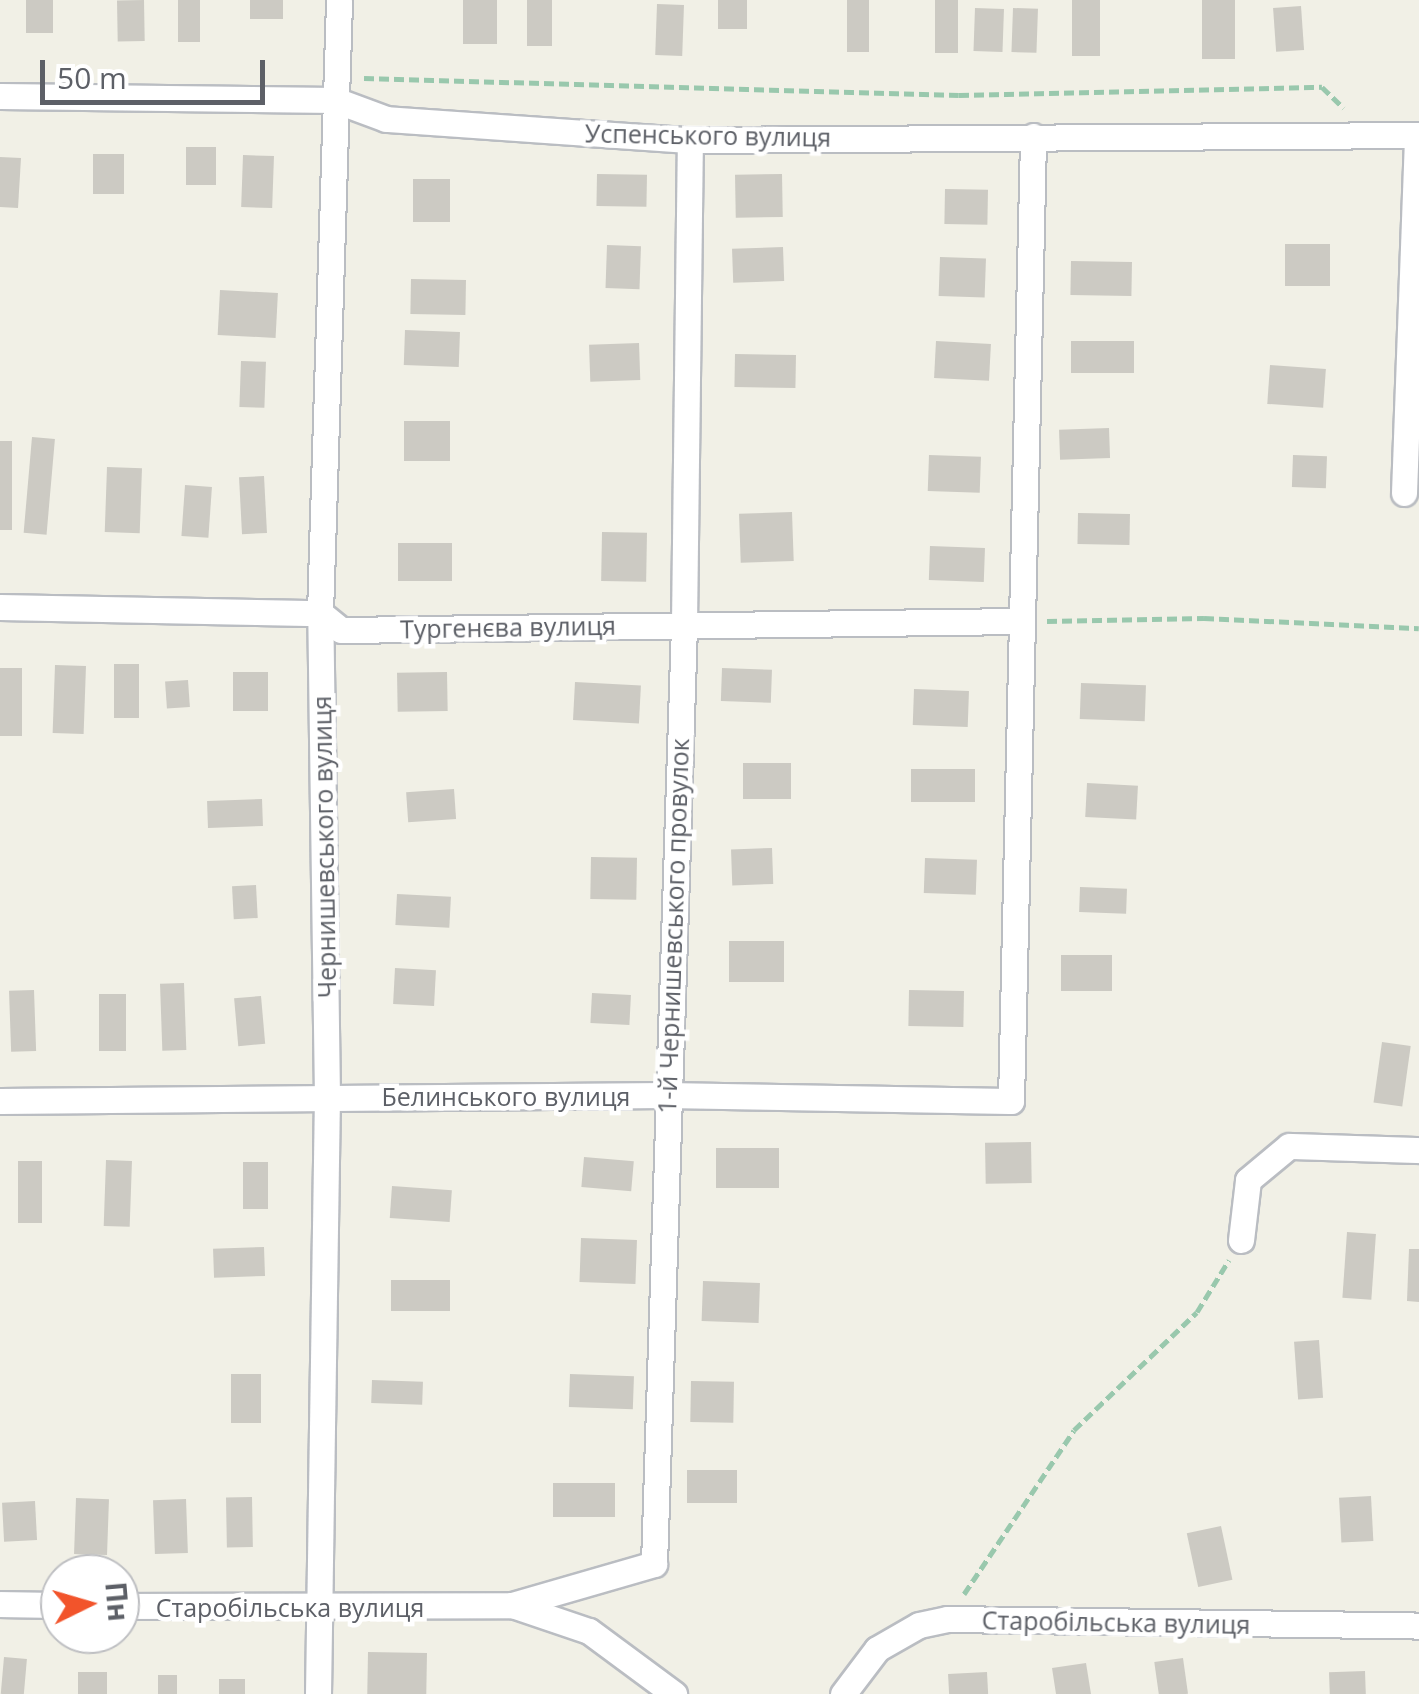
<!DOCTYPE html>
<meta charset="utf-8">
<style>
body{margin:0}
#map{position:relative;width:1419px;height:1694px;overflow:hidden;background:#f1f0e6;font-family:"Open Sans",sans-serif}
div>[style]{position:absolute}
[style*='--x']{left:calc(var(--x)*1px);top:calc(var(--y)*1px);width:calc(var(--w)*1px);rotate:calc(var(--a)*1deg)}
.building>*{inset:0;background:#cccac3;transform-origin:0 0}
.path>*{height:5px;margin-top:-2.5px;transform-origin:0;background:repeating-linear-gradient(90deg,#99c8ad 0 10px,transparent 0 15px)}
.roads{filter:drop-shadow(2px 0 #babdc2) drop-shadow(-2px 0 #babdc2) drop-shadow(0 2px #babdc2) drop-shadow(0 -2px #babdc2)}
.street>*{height:25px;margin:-12.5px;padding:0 12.5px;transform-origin:12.5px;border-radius:12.5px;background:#fff}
span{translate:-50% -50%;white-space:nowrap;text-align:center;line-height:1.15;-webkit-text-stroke:9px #fff;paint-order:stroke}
.street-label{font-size:25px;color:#5d6067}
.north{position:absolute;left:40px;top:1554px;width:100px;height:100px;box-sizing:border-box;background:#fff;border:2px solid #bebfc2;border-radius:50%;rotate:85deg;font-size:28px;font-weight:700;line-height:40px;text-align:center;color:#5d6067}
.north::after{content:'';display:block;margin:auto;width:35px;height:45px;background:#f2542b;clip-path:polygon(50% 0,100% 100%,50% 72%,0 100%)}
.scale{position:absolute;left:40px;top:60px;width:225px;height:45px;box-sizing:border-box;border:5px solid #5d6067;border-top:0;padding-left:12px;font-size:30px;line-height:35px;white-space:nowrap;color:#5d6067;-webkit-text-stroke:8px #fff;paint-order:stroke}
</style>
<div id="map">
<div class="building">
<i style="left:26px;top:0;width:27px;height:33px"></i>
<i style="left:144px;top:0;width:41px;height:27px;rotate:89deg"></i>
<i style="left:178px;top:0;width:22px;height:42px"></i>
<i style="left:250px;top:0;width:33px;height:19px"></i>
<i style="left:463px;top:0;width:34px;height:44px"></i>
<i style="left:527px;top:0;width:25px;height:46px"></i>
<i style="left:718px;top:0;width:29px;height:29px"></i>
<i style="left:847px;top:0;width:22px;height:52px"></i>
<i style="left:935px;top:0;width:23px;height:53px"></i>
<i style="left:1072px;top:0;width:28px;height:56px"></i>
<i style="left:1202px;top:0;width:33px;height:59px"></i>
<i style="left:657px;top:4px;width:27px;height:51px;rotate:2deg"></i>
<i style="left:1301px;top:6px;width:44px;height:28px;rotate:86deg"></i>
<i style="left:975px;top:8px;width:29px;height:43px;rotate:2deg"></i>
<i style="left:1013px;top:8px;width:25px;height:44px;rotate:2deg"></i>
<i style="left:186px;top:147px;width:30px;height:38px"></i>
<i style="left:93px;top:154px;width:31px;height:40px"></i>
<i style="left:243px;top:155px;width:31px;height:52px;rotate:2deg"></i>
<i style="clip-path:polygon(0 157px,21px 158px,18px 208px,0 207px)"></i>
<i style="left:597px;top:174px;width:50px;height:32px;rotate:1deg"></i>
<i style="left:782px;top:174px;width:43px;height:47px;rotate:89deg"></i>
<i style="left:413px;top:179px;width:37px;height:43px"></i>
<i style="left:945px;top:189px;width:43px;height:35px;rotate:1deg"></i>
<i style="left:1285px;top:244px;width:45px;height:42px"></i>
<i style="left:607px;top:245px;width:34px;height:43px;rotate:2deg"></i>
<i style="left:783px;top:247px;width:34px;height:51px;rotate:88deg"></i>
<i style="left:940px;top:257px;width:46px;height:39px;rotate:2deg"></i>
<i style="left:1071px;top:261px;width:61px;height:34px;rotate:1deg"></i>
<i style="left:411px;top:279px;width:55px;height:35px;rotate:1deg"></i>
<i style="left:220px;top:290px;width:58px;height:45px;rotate:3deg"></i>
<i style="left:405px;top:330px;width:55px;height:35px;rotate:2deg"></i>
<i style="left:936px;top:341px;width:55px;height:37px;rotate:3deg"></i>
<i style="left:1071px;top:341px;width:63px;height:32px"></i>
<i style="left:639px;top:343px;width:37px;height:50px;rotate:88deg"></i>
<i style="left:735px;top:354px;width:61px;height:33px;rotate:1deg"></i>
<i style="left:241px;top:361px;width:25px;height:46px;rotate:2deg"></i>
<i style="left:1270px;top:365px;width:56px;height:39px;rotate:4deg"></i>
<i style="left:404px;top:421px;width:46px;height:40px"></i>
<i style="left:1109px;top:428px;width:30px;height:50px;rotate:88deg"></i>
<i style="left:32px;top:437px;width:23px;height:96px;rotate:5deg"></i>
<i style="left:0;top:441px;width:12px;height:89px"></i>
<i style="left:929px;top:455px;width:52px;height:36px;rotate:2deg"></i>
<i style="left:1293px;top:455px;width:34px;height:32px;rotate:2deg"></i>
<i style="left:107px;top:467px;width:35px;height:65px;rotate:2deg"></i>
<i style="left:264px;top:476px;width:57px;height:25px;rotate:87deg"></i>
<i style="left:185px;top:485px;width:27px;height:51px;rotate:4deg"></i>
<i style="left:792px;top:512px;width:49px;height:53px;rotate:88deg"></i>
<i style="left:1078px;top:513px;width:52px;height:31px;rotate:1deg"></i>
<i style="left:602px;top:532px;width:45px;height:49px;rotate:1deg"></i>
<i style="left:398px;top:543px;width:54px;height:38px"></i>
<i style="left:930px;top:546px;width:55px;height:34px;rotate:2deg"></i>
<i style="left:114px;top:664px;width:25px;height:54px"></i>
<i style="left:55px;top:665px;width:31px;height:68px;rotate:2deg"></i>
<i style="left:0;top:668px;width:22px;height:68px"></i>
<i style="left:722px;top:668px;width:50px;height:33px;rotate:2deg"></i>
<i style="left:233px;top:672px;width:35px;height:39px"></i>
<i style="left:447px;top:672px;width:39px;height:50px;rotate:89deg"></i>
<i style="left:188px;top:680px;width:27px;height:23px;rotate:86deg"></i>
<i style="left:575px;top:682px;width:66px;height:38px;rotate:3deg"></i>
<i style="left:1081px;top:683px;width:65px;height:36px;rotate:2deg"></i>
<i style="left:914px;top:689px;width:55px;height:36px;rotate:2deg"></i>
<i style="left:743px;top:763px;width:48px;height:36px"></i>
<i style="left:911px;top:769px;width:64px;height:33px"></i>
<i style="left:1087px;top:783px;width:51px;height:34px;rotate:3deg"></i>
<i style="left:454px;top:789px;width:30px;height:48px;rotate:86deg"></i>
<i style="left:262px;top:799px;width:27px;height:55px;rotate:88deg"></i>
<i style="left:772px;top:848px;width:36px;height:41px;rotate:88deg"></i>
<i style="left:591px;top:857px;width:46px;height:42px;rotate:1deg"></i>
<i style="left:925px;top:858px;width:52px;height:35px;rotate:2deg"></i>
<i style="left:256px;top:885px;width:33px;height:24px;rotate:87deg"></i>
<i style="left:1080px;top:887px;width:47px;height:25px;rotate:2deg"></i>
<i style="left:397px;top:894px;width:54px;height:31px;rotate:3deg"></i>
<i style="left:729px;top:941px;width:55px;height:41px"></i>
<i style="left:1112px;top:955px;width:36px;height:51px;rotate:90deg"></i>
<i style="left:395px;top:968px;width:41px;height:36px;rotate:3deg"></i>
<i style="left:184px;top:983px;width:67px;height:24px;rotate:88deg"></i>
<i style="left:34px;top:990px;width:61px;height:25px;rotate:88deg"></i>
<i style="left:909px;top:990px;width:55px;height:36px;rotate:1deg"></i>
<i style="left:592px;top:993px;width:39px;height:30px;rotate:3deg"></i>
<i style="left:99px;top:994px;width:27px;height:57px"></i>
<i style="left:261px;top:996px;width:48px;height:27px;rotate:85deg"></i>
<i style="left:1382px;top:1042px;width:29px;height:61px;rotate:8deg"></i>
<i style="left:1031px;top:1142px;width:41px;height:46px;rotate:89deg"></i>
<i style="left:779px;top:1148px;width:40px;height:63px;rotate:90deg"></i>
<i style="left:584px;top:1157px;width:50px;height:30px;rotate:5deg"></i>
<i style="left:106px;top:1160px;width:26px;height:66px;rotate:2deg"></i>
<i style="left:18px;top:1161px;width:24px;height:62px"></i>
<i style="left:243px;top:1162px;width:25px;height:47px"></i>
<i style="left:392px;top:1186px;width:60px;height:32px;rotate:4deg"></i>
<i style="left:1347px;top:1232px;width:29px;height:66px;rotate:4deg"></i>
<i style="left:581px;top:1238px;width:56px;height:44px;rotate:2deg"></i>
<i style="left:264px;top:1247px;width:29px;height:51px;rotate:88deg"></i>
<i style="clip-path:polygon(1409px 1249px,1419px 1249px,1419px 1302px,1407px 1301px)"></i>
<i style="left:391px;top:1280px;width:59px;height:31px"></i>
<i style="left:703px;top:1281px;width:57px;height:40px;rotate:2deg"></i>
<i style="left:1319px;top:1340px;width:58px;height:25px;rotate:86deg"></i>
<i style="left:261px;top:1374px;width:49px;height:30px;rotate:90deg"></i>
<i style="left:570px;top:1374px;width:64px;height:33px;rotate:2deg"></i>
<i style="left:372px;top:1380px;width:51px;height:23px;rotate:2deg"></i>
<i style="left:691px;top:1381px;width:43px;height:41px;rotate:1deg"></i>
<i style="left:687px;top:1470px;width:50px;height:33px"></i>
<i style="left:553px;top:1483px;width:62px;height:34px"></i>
<i style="left:1371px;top:1496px;width:45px;height:32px;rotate:87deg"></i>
<i style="left:252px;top:1497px;width:50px;height:26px;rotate:89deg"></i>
<i style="left:76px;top:1498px;width:33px;height:56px;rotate:2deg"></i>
<i style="left:186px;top:1499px;width:54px;height:33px;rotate:88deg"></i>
<i style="left:35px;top:1501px;width:39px;height:33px;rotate:87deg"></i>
<i style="left:1221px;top:1526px;width:55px;height:35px;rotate:78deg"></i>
<i style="left:368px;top:1652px;width:59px;height:42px;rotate:1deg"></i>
<i style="left:4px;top:1657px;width:23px;height:37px;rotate:5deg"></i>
<i style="left:1183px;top:1658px;width:36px;height:29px;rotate:82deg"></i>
<i style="clip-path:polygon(1086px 1663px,1091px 1694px,1056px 1694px,1052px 1668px)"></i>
<i style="left:1365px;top:1671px;width:23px;height:36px;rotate:88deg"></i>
<i style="left:78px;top:1672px;width:29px;height:22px"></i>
<i style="left:987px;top:1672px;width:22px;height:39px;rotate:87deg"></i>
<i style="left:158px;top:1675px;width:19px;height:19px"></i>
<i style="left:219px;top:1679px;width:26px;height:15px"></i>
</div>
<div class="path">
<i style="--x:364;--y:78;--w:595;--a:1.64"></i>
<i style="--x:959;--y:95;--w:363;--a:-1.3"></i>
<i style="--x:1322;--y:87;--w:30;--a:44"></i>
<i style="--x:1047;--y:621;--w:157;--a:-1.1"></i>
<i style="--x:1204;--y:618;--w:215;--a:2.7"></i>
<i style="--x:964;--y:1594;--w:197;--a:-56.1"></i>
<i style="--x:1074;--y:1430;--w:170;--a:-43.8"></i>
<i style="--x:1197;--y:1312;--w:61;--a:-58.4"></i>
</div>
<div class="roads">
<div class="street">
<i style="--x:0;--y:96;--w:335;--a:0.7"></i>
<i style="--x:335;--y:100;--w:54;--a:20.4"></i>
<i style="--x:386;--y:119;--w:305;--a:4"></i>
<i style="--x:690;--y:140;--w:729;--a:-0.39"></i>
<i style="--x:1404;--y:493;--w:358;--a:-87.9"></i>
<i style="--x:0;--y:607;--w:320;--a:1.1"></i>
<i style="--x:320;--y:613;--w:27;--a:39"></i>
<i style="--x:341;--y:630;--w:681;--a:-0.76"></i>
<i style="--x:0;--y:1101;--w:666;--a:-0.52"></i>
<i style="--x:666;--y:1095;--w:345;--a:1"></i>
<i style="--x:1011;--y:1101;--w:965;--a:-88.69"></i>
<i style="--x:1241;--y:1240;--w:60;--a:-83.3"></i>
<i style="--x:1248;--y:1180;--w:53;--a:-39.7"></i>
<i style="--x:1289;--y:1146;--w:130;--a:1.8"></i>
<i style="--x:0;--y:1604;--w:60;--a:1"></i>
<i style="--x:512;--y:1605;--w:148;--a:-16.1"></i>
<i style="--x:654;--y:1564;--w:940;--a:-88.17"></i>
<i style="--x:684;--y:624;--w:484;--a:-89.3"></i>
<i style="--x:120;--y:1606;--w:392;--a:-0.1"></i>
<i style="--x:512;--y:1605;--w:81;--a:18.7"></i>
<i style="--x:589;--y:1631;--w:106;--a:36.5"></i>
<i style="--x:318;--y:1694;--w:597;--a:-89.14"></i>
<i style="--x:327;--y:1097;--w:484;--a:-90.8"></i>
<i style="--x:320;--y:613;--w:613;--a:-88.22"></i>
<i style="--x:843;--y:1694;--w:56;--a:-52.9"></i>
<i style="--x:877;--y:1649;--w:48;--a:-29.7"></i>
<i style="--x:919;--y:1625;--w:29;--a:-12"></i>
<i style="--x:947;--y:1619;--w:472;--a:0.8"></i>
</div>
</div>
<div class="street-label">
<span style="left:708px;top:135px;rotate:1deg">Успенського вулиця</span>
<span style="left:508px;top:627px;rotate:-1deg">Тургенєва вулиця</span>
<span style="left:324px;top:847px;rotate:-91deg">Чернишевського вулиця</span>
<span style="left:673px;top:926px;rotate:-88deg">1-й Чернишевського провулок</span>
<span style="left:506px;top:1096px">Белинського вулиця</span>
<span style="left:290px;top:1607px">Старобільська вулиця</span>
<span style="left:1116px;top:1622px;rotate:1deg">Старобільська вулиця</span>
</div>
<div class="north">Пн</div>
<div class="scale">50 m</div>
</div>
